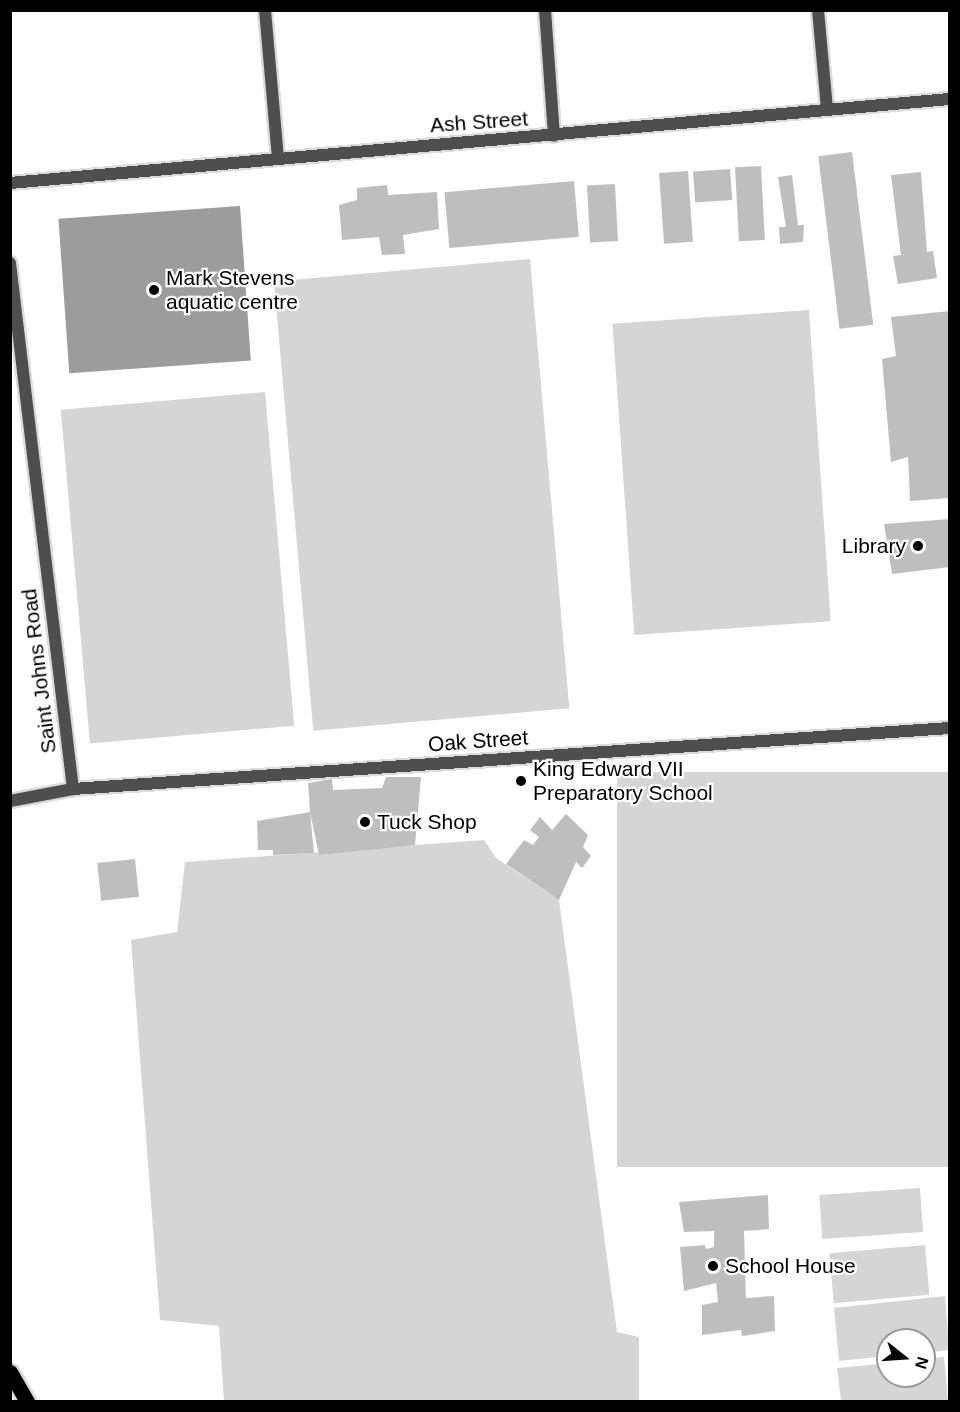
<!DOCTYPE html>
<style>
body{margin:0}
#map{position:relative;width:960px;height:1412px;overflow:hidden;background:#fff;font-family:Arial,sans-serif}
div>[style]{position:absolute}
.green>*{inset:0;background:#d5d5d5;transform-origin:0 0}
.water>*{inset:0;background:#9c9c9c;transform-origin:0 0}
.building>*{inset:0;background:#bebebe;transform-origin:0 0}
.roads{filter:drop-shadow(2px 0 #dbdbdb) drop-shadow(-2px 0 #dbdbdb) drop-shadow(0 2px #dbdbdb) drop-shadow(0 -2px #dbdbdb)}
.minor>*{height:12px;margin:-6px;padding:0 6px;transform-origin:6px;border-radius:6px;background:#4e4e4e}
.primary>*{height:15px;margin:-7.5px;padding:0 7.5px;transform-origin:7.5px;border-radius:7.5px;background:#000}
.dots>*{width:16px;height:16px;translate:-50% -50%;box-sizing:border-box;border:3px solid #fff;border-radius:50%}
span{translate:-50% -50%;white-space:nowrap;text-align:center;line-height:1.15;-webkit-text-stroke:4.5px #fff;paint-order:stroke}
.street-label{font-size:21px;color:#000}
.poi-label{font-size:21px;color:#000}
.left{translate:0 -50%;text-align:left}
.right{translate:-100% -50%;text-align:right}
.frame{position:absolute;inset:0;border:12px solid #000;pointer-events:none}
.north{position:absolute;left:876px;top:1328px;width:60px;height:60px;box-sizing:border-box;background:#fff;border:2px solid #999;border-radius:50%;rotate:107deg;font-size:16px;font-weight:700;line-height:24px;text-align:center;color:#000}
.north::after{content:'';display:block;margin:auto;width:21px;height:27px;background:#000;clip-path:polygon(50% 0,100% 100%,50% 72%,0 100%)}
</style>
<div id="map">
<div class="green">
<i style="left:530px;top:259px;width:451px;height:257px;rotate:85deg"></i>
<i style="left:809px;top:310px;width:312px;height:197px;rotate:86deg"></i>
<i style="left:265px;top:392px;width:335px;height:205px;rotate:85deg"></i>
<i style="left:949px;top:772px;width:395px;height:332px;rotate:90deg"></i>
<i style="clip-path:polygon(484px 840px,496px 858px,559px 900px,617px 1332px,639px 1337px,639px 1401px,224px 1401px,219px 1326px,160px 1320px,131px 940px,177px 932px,185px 862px)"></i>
<i style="left:920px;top:1188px;width:44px;height:101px;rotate:86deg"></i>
<i style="left:925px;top:1245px;width:50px;height:96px;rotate:85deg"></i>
<i style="clip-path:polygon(945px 1296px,949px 1350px,924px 1353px,924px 1340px,888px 1340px,888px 1356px,839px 1361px,834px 1308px)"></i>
<i style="clip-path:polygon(944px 1357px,948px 1401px,841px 1401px,837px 1368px,888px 1363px,888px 1376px,924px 1376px,924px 1359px)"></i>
</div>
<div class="water">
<i style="left:240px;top:206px;width:155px;height:182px;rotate:86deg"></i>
</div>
<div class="building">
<i style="left:852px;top:152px;width:174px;height:34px;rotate:83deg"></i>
<i style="left:761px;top:166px;width:74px;height:26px;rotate:87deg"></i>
<i style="left:730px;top:169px;width:31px;height:37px;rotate:86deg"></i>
<i style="left:688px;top:171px;width:71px;height:29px;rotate:86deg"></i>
<i style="clip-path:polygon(921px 172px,927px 252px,933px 251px,937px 278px,898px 284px,893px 256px,901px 255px,891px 175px)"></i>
<i style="clip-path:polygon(792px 175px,798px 225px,804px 225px,803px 242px,780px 244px,779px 227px,786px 227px,778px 177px)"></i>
<i style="left:574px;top:181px;width:56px;height:130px;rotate:85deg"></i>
<i style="left:615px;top:184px;width:57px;height:28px;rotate:87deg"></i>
<i style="clip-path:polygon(387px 185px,388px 195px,437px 192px,439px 229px,403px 235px,405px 254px,382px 255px,379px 237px,342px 240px,339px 205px,357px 200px,357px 188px)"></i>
<i style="clip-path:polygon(950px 311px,950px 498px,910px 501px,908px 457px,891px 462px,882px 359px,896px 356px,891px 317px)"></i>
<i style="clip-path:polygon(950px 519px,950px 567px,892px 574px,884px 524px)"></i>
<i style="clip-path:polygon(386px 777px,421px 777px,415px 845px,319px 855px,310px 812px,308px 783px,332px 779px,333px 790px,382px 788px)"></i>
<i style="clip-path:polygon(310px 812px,314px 853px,273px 855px,273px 850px,258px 850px,257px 821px)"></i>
<i style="clip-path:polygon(566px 814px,588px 835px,583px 847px,591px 856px,582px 868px,576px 862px,559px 900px,506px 864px,524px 840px,533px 845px,539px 837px,530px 830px,540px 817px,552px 830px)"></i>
<i style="left:135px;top:859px;width:38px;height:38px;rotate:84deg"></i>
<i style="clip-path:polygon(768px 1195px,769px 1229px,744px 1231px,746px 1298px,774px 1296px,775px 1331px,742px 1336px,741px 1330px,702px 1335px,702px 1305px,718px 1302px,716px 1283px,684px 1291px,680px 1247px,705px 1245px,706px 1249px,714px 1247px,714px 1231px,684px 1232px,679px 1202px)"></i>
</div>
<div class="roads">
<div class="minor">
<i style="left:265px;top:10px;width:149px;rotate:85deg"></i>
<i style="left:545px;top:10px;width:126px;rotate:85.9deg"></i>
<i style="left:818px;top:10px;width:98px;rotate:84.8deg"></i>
<i style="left:10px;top:183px;width:944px;rotate:-5.11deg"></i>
<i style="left:10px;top:263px;width:530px;rotate:83.17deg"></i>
<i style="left:10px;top:801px;width:64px;rotate:-10.8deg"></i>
<i style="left:73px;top:789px;width:879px;rotate:-3.98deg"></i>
</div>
<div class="primary">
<i style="left:10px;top:1372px;width:34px;rotate:60deg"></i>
</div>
</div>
<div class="dots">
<i style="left:154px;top:290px;background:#000"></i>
<i style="left:918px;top:546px;background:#000"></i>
<i style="left:521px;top:781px;background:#000"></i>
<i style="left:365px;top:822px;background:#000"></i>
<i style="left:713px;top:1266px;background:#000"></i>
</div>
<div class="street-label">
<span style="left:479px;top:122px;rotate:-4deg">Ash Street</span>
<span style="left:39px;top:671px;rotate:-97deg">Saint Johns Road</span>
<span style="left:478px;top:741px;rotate:-4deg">Oak Street</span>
</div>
<div class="poi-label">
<span class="left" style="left:166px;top:290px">Mark Stevens<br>aquatic centre</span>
<span class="right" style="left:906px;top:546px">Library</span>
<span class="left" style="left:533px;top:781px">King Edward VII<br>Preparatory School</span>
<span class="left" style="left:377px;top:822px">Tuck Shop</span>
<span class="left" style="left:725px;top:1266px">School House</span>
</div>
<div class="frame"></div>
<div class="north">N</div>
</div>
